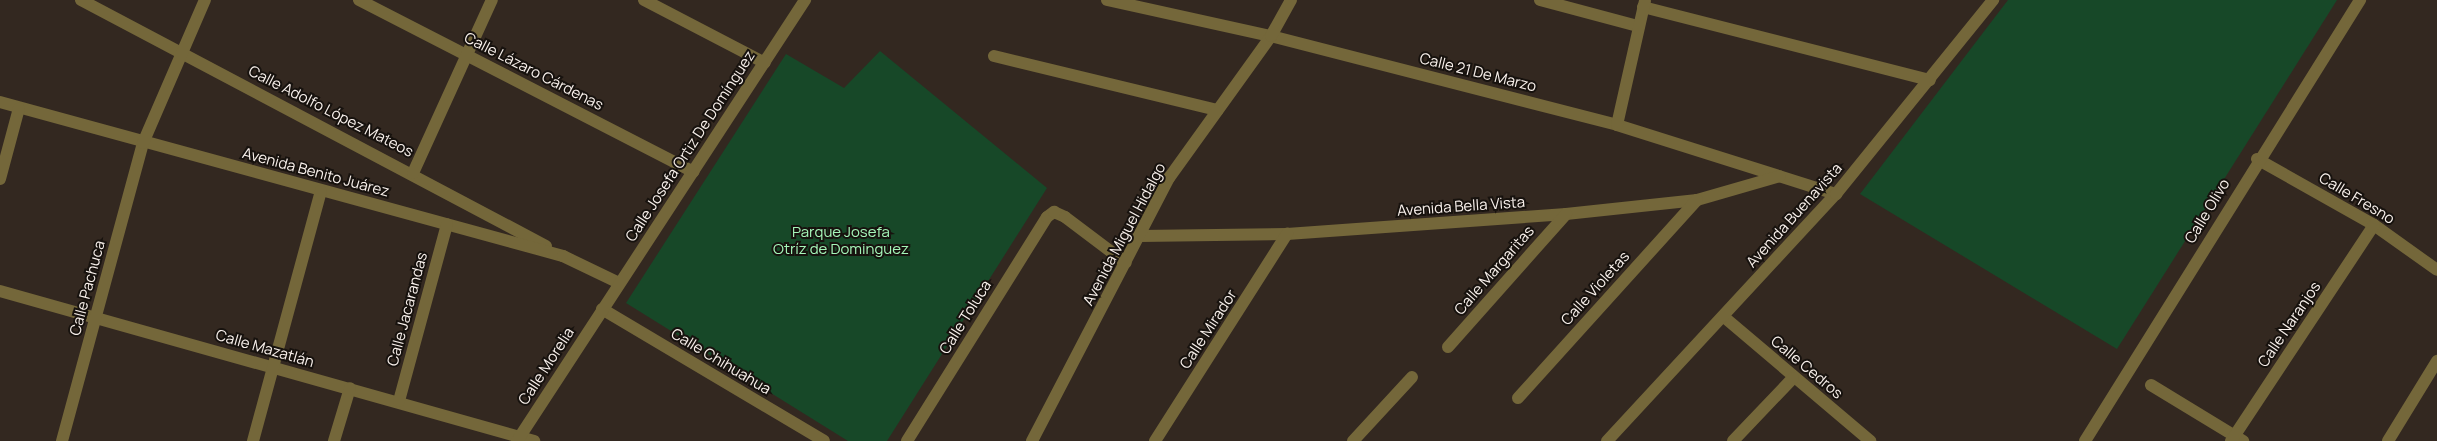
<!DOCTYPE html>
<meta charset="utf-8">
<style>
body{margin:0}
#map{position:relative;width:2437px;height:441px;overflow:hidden;background:#332820;font-family:Manrope,sans-serif}
div>[style]{position:absolute}
.green>*{inset:0;background:#174828}
.minor>*{height:12px;margin:-6px;padding:0 6px;transform-origin:6px;border-radius:6px;background:#74673a}
.tertiary>*{height:12px;margin:-6px;padding:0 6px;transform-origin:6px;border-radius:6px;background:#74673a}
span{translate:-50% -50%;white-space:nowrap;text-align:center;line-height:1.15;-webkit-text-stroke:4px #17120e;paint-order:stroke}
.street-label{font-size:15px;color:#f9f1ec}
.park-label{font-size:15px;color:#a5f6b9}
</style>
<div id="map">
<div class="green">
<i style="clip-path:polygon(2008px 0,2337px 0,2117px 349px,1860px 194px)"></i>
<i style="clip-path:polygon(880px 51px,1047px 188px,887px 441px,848px 441px,626px 303px,786px 54px,844px 88px)"></i>
</div>
<div class="minor">
<i style="left:81px;top:0;width:526px;rotate:27.88deg"></i>
<i style="left:359px;top:0;width:376px;rotate:27.2deg"></i>
<i style="left:644px;top:0;width:136px;rotate:27.5deg"></i>
<i style="left:1107px;top:0;width:168px;rotate:12.4deg"></i>
<i style="left:1271px;top:36px;width:357px;rotate:14.4deg"></i>
<i style="left:1617px;top:125px;width:230px;rotate:17.5deg"></i>
<i style="left:1540px;top:0;width:101px;rotate:14.9deg"></i>
<i style="left:1643px;top:7px;width:296px;rotate:14.3deg"></i>
<i style="left:994px;top:56px;width:230px;rotate:13.6deg"></i>
<i style="left:0;top:102px;width:584px;rotate:15.3deg"></i>
<i style="left:563px;top:256px;width:62px;rotate:25.7deg"></i>
<i style="left:1617px;top:125px;width:127px;rotate:-77.3deg"></i>
<i style="left:2257px;top:159px;width:134px;rotate:29.4deg"></i>
<i style="left:2374px;top:225px;width:77px;rotate:35.5deg"></i>
<i style="left:413px;top:173px;width:190px;rotate:-65.5deg"></i>
<i style="left:0;top:179px;width:73px;rotate:-75deg"></i>
<i style="left:1140px;top:236px;width:147px;rotate:-0.8deg"></i>
<i style="left:1287px;top:234px;width:280px;rotate:-4.1deg"></i>
<i style="left:1566px;top:214px;width:132px;rotate:-6.1deg"></i>
<i style="left:1697px;top:200px;width:86px;rotate:-16.1deg"></i>
<i style="left:0;top:291px;width:555px;rotate:15.69deg"></i>
<i style="left:602px;top:309px;width:258px;rotate:30.7deg"></i>
<i style="left:1724px;top:317px;width:192px;rotate:40.3deg"></i>
<i style="left:1448px;top:347px;width:178px;rotate:-48.4deg"></i>
<i style="left:2151px;top:385px;width:108px;rotate:31.3deg"></i>
<i style="left:1518px;top:398px;width:267px;rotate:-47.9deg"></i>
<i style="left:399px;top:401px;width:183px;rotate:-74.8deg"></i>
<i style="left:62px;top:441px;width:309px;rotate:-74.8deg"></i>
<i style="left:143px;top:143px;width:156px;rotate:-66.6deg"></i>
<i style="left:253px;top:441px;width:259px;rotate:-74.8deg"></i>
<i style="left:334px;top:441px;width:55px;rotate:-73.2deg"></i>
<i style="left:907px;top:441px;width:264px;rotate:-58deg"></i>
<i style="left:1047px;top:217px;width:9px;rotate:-36deg"></i>
<i style="left:1054px;top:212px;width:12px;rotate:24deg"></i>
<i style="left:1065px;top:217px;width:76px;rotate:37deg"></i>
<i style="left:1032px;top:441px;width:297px;rotate:-62.5deg"></i>
<i style="left:1169px;top:178px;width:175px;rotate:-54.3deg"></i>
<i style="left:1271px;top:36px;width:41px;rotate:-60.9deg"></i>
<i style="left:1155px;top:441px;width:246px;rotate:-57.5deg"></i>
<i style="left:1353px;top:441px;width:87px;rotate:-47.3deg"></i>
<i style="left:1733px;top:441px;width:87px;rotate:-46.4deg"></i>
<i style="left:2085px;top:441px;width:520px;rotate:-58.05deg"></i>
<i style="left:2231px;top:441px;width:259px;rotate:-56.5deg"></i>
<i style="left:2388px;top:441px;width:94px;rotate:-58.5deg"></i>
</div>
<div class="tertiary">
<i style="left:517px;top:441px;width:527px;rotate:-56.85deg"></i>
<i style="left:1607px;top:441px;width:337px;rotate:-47.2deg"></i>
<i style="left:1836px;top:194px;width:250px;rotate:-51deg"></i>
</div>
<div class="street-label">
<span style="left:534px;top:71px;rotate:27deg">Calle Lázaro Cárdenas</span>
<span style="left:1478px;top:72px;rotate:14deg">Calle 21 De Marzo</span>
<span style="left:331px;top:111px;rotate:27deg">Calle Adolfo López Mateos</span>
<span style="left:690px;top:146px;rotate:-57deg">Calle Josefa Ortiz De Domínguez</span>
<span style="left:316px;top:172px;rotate:15deg">Avenida Benito Juárez</span>
<span style="left:2357px;top:198px;rotate:31deg">Calle Fresno</span>
<span style="left:1461px;top:206px;rotate:-4deg">Avenida Bella Vista</span>
<span style="left:2207px;top:211px;rotate:-59deg">Calle Olivo</span>
<span style="left:1794px;top:215px;rotate:-48deg">Avenida Buenavista</span>
<span style="left:1124px;top:234px;rotate:-62deg">Avenida Miguel Hidalgo</span>
<span style="left:1494px;top:270px;rotate:-49deg">Calle Margaritas</span>
<span style="left:87px;top:288px;rotate:-75deg">Calle Pachuca</span>
<span style="left:1595px;top:288px;rotate:-48deg">Calle Violetas</span>
<span style="left:407px;top:309px;rotate:-75deg">Calle Jacarandas</span>
<span style="left:965px;top:317px;rotate:-58deg">Calle Toluca</span>
<span style="left:2289px;top:324px;rotate:-56deg">Calle Naranjos</span>
<span style="left:1208px;top:329px;rotate:-57deg">Calle Mirador</span>
<span style="left:265px;top:348px;rotate:16deg">Calle Mazatlán</span>
<span style="left:721px;top:361px;rotate:31deg">Calle Chihuahua</span>
<span style="left:546px;top:366px;rotate:-57deg">Calle Morelia</span>
<span style="left:1807px;top:367px;rotate:40deg">Calle Cedros</span>
</div>
<div class="park-label">
<span style="left:841px;top:240px">Parque Josefa<br>Otríz de Dominguez</span>
</div>
</div>
